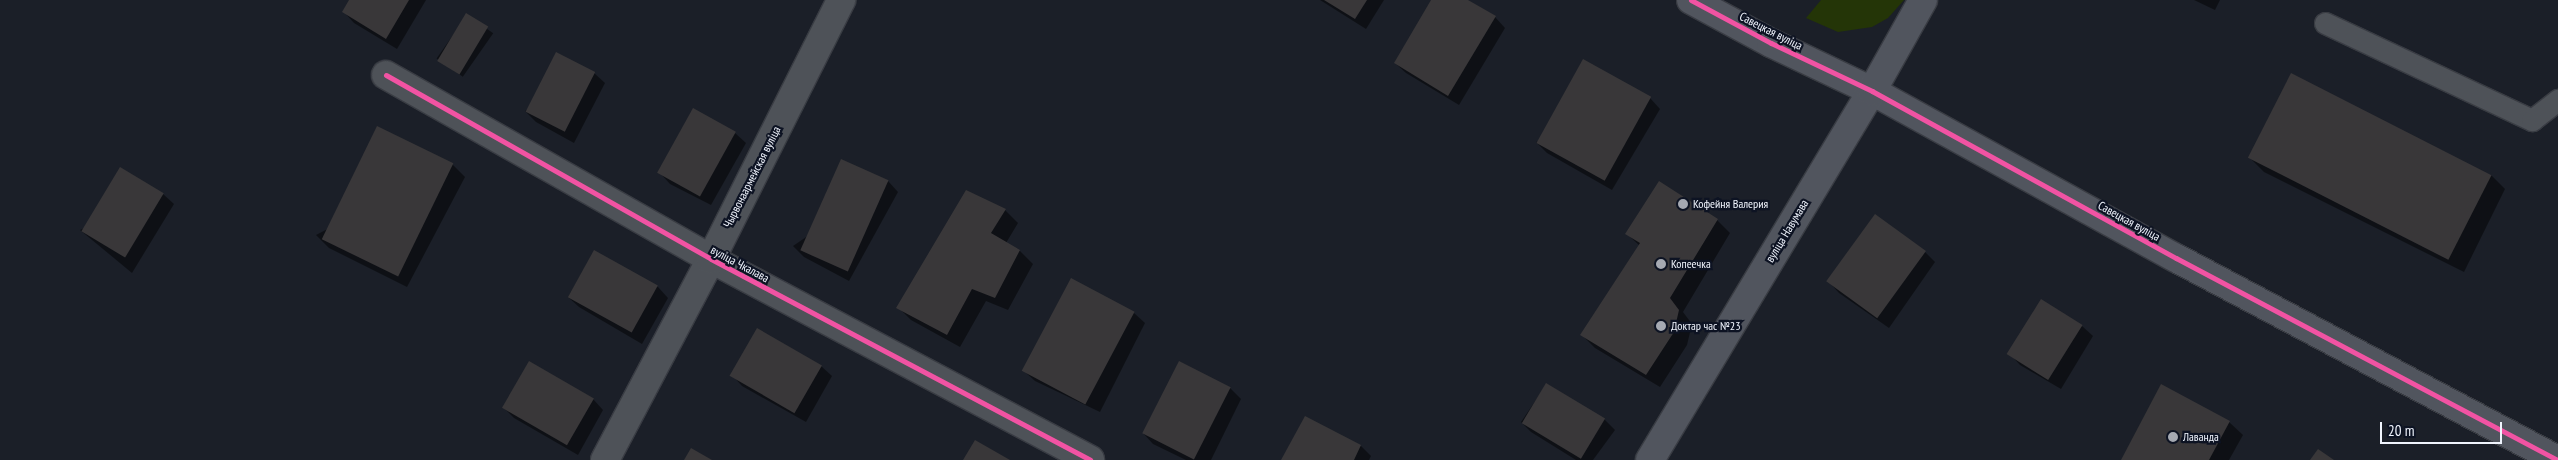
<!DOCTYPE html>
<meta charset="utf-8">
<style>
body{margin:0}
#map{position:relative;width:2558px;height:460px;overflow:hidden;background:#1b1f28;font-family:"PT Sans Narrow",sans-serif}
div>[style]{position:absolute}
.green>*{inset:0;background:#243507}
.shadow>*{inset:0;background:#0007;transform-origin:0 0}
.building>*{inset:0;background:#393739;transform-origin:0 0}
.roads{filter:drop-shadow(1px 0 #393c43) drop-shadow(-1px 0 #393c43) drop-shadow(0 1px #393c43) drop-shadow(0 -1px #393c43)}
.lane>*{height:21px;margin:-10.5px;padding:0 10.5px;transform-origin:10.5px;border-radius:10.5px;background:#4e5258}
.street>*{height:28px;margin:-14px;padding:0 14px;transform-origin:14px;border-radius:14px;background:#4e5258}
.secondary>*{height:28px;margin:-14px;padding:0 14px;transform-origin:14px;border-radius:14px;background:#51555e}
.cycleway>*{height:5px;margin:-2.5px;padding:0 2.5px;transform-origin:2.5px;border-radius:2.5px;background:#f153a3}
.dots>*{width:14px;height:14px;translate:-50% -50%;box-sizing:border-box;border:2px solid #0d1323;border-radius:50%}
span{translate:-50% -50%;white-space:nowrap;text-align:center;line-height:1.15;-webkit-text-stroke:4.5px #0d1323;paint-order:stroke}
.street-label{font-size:12px;color:#f0f4fd}
.poi-label{font-size:12px;color:#f0f4fd}
.left{translate:0 -50%;text-align:left}
.scale{position:absolute;left:2380px;top:422px;width:122px;height:22px;box-sizing:border-box;border:2px solid #f0f4fd;border-top:0;padding-left:6px;font-size:15px;line-height:18px;white-space:nowrap;color:#f0f4fd;-webkit-text-stroke:4px #0d1323;paint-order:stroke}
</style>
<div id="map">
<div class="green">
<i style="clip-path:polygon(1821px 0,1904px 0,1888px 18px,1872px 27px,1838px 32px,1806px 18px)"></i>
</div>
<div class="shadow">
<i style="clip-path:polygon(351px 0,426px 0,397px 49px,354px 23px,344px 12px)"></i>
<i style="clip-path:polygon(1320px 0,1384px 0,1366px 29px)"></i>
<i style="clip-path:polygon(1432px 0,1466px 0,1495px 17px,1505px 28px,1459px 105px,1406px 73px,1395px 63px)"></i>
<i style="clip-path:polygon(2194px 0,2220px 0,2215px 10px)"></i>
<i style="left:467px;top:15px;width:32px;height:53px;rotate:35deg"></i>
<i style="clip-path:polygon(594px 73px,605px 83px,574px 143px,536px 122px,525px 111px)"></i>
<i style="clip-path:polygon(1650px 98px,1660px 109px,1612px 190px,1547px 153px,1536px 142px)"></i>
<i style="clip-path:polygon(735px 133px,746px 143px,711px 205px,670px 184px,660px 173px)"></i>
<i style="clip-path:polygon(2250px 158px,2491px 175px,2505px 189px,2464px 272px,2264px 172px)"></i>
<i style="clip-path:polygon(452px 164px,465px 177px,407px 287px,329px 248px,316px 235px)"></i>
<i style="clip-path:polygon(888px 181px,898px 192px,849px 281px,804px 257px,793px 246px)"></i>
<i style="clip-path:polygon(163px 194px,174px 204px,132px 273px,80px 230px)"></i>
<i style="clip-path:polygon(1005px 210px,1018px 223px,1006px 243px,1020px 251px,1033px 264px,1008px 310px,986px 301px,960px 347px,911px 320px,898px 307px)"></i>
<i style="clip-path:polygon(1717px 220px,1730px 233px,1683px 312px,1692px 324px,1687px 345px,1660px 387px,1595px 348px,1582px 335px,1640px 246px,1627px 234px)"></i>
<i style="clip-path:polygon(594px 252px,658px 287px,668px 298px,642px 344px,579px 307px,568px 297px)"></i>
<i style="clip-path:polygon(1925px 252px,1935px 262px,1889px 328px,1839px 293px,1829px 282px)"></i>
<i style="clip-path:polygon(1134px 313px,1145px 323px,1100px 412px,1035px 381px,1024px 371px)"></i>
<i style="clip-path:polygon(2082px 326px,2093px 336px,2061px 389px,2020px 365px,2010px 354px)"></i>
<i style="clip-path:polygon(1180px 363px,1230px 388px,1241px 399px,1211px 460px,1186px 460px,1153px 444px,1143px 433px)"></i>
<i style="clip-path:polygon(821px 366px,832px 376px,806px 422px,742px 386px,732px 375px)"></i>
<i style="clip-path:polygon(1547px 384px,1604px 419px,1615px 430px,1593px 460px,1576px 460px,1531px 432px,1521px 422px)"></i>
<i style="clip-path:polygon(593px 399px,603px 410px,578px 455px,514px 418px,504px 408px)"></i>
<i style="clip-path:polygon(2229px 422px,2243px 435px,2229px 460px,2122px 460px)"></i>
<i style="clip-path:polygon(1361px 446px,1371px 456px,1369px 460px,1283px 460px)"></i>
</div>
<div class="building">
<i style="clip-path:polygon(349px 0,409px 0,386px 39px,342px 12px)"></i>
<i style="clip-path:polygon(1324px 0,1367px 0,1355px 19px)"></i>
<i style="clip-path:polygon(1431px 0,1468px 0,1496px 16px,1448px 96px,1394px 63px)"></i>
<i style="left:466px;top:13px;width:26px;height:56px;rotate:31deg"></i>
<i style="left:556px;top:52px;width:44px;height:67px;rotate:27deg"></i>
<i style="left:1583px;top:59px;width:78px;height:96px;rotate:29deg"></i>
<i style="left:2291px;top:73px;width:225px;height:95px;rotate:27deg"></i>
<i style="left:693px;top:108px;width:49px;height:74px;rotate:29deg"></i>
<i style="left:377px;top:126px;width:85px;height:126px;rotate:26deg"></i>
<i style="left:841px;top:159px;width:52px;height:100px;rotate:24deg"></i>
<i style="left:120px;top:167px;width:51px;height:75px;rotate:31deg"></i>
<i style="clip-path:polygon(1659px 181px,1718px 219px,1670px 298px,1679px 310px,1674px 332px,1646px 375px,1580px 335px,1640px 243px,1625px 234px)"></i>
<i style="clip-path:polygon(966px 190px,1006px 209px,991px 233px,1020px 250px,995px 298px,972px 289px,947px 335px,896px 308px)"></i>
<i style="left:1875px;top:214px;width:63px;height:83px;rotate:36deg"></i>
<i style="left:594px;top:250px;width:73px;height:54px;rotate:29deg"></i>
<i style="left:1071px;top:278px;width:72px;height:105px;rotate:28deg"></i>
<i style="left:2041px;top:299px;width:49px;height:65px;rotate:32deg"></i>
<i style="left:757px;top:328px;width:75px;height:55px;rotate:30deg"></i>
<i style="left:529px;top:361px;width:75px;height:54px;rotate:30deg"></i>
<i style="left:1179px;top:361px;width:58px;height:81px;rotate:27deg"></i>
<i style="left:1546px;top:383px;width:69px;height:47px;rotate:31deg"></i>
<i style="clip-path:polygon(2161px 384px,2230px 421px,2209px 460px,2121px 460px)"></i>
<i style="clip-path:polygon(1305px 416px,1361px 445px,1354px 460px,1281px 460px)"></i>
<i style="clip-path:polygon(975px 440px,1010px 460px,963px 460px)"></i>
<i style="clip-path:polygon(691px 448px,712px 460px,684px 460px)"></i>
<i style="clip-path:polygon(2318px 449px,2334px 460px,2310px 460px)"></i>
</div>
<div class="roads">
<div class="lane">
<i style="left:2325px;top:23px;width:229px;rotate:25.1deg"></i>
<i style="left:2532px;top:120px;width:33px;rotate:-38deg"></i>
</div>
<div class="street">
<i style="left:386px;top:75px;width:373px;rotate:29.5deg"></i>
<i style="left:711px;top:259px;width:429px;rotate:27.9deg"></i>
<i style="left:605px;top:460px;width:227px;rotate:-62.2deg"></i>
<i style="left:711px;top:259px;width:290px;rotate:-63.3deg"></i>
</div>
<div class="secondary">
<i style="left:1691px;top:0;width:91px;rotate:28.3deg"></i>
<i style="left:1771px;top:43px;width:112px;rotate:25.4deg"></i>
<i style="left:1872px;top:91px;width:347px;rotate:28.8deg"></i>
<i style="left:2176px;top:258px;width:432px;rotate:27.9deg"></i>
<i style="left:1650px;top:460px;width:431px;rotate:-59deg"></i>
<i style="left:1872px;top:91px;width:104px;rotate:-60.7deg"></i>
</div>
</div>
<div class="cycleway">
<i style="left:1691px;top:0;width:91px;rotate:28.3deg"></i>
<i style="left:1771px;top:43px;width:112px;rotate:25.4deg"></i>
<i style="left:1872px;top:91px;width:347px;rotate:28.8deg"></i>
<i style="left:2176px;top:258px;width:432px;rotate:27.9deg"></i>
<i style="left:386px;top:75px;width:373px;rotate:29.5deg"></i>
<i style="left:711px;top:259px;width:429px;rotate:27.9deg"></i>
</div>
<div class="dots">
<i style="left:1683px;top:204px;background:#a5a9b2"></i>
<i style="left:1661px;top:264px;background:#a5a9b2"></i>
<i style="left:1661px;top:326px;background:#a5a9b2"></i>
<i style="left:2173px;top:437px;background:#a5a9b2"></i>
</div>
<div class="street-label">
<span style="left:1771px;top:31px;rotate:27deg">Савецкая вуліца</span>
<span style="left:752px;top:177px;rotate:-63deg">Чырвонаармейская вуліца</span>
<span style="left:2129px;top:221px;rotate:29deg">Савецкая вуліца</span>
<span style="left:1787px;top:231px;rotate:-59deg">вуліца Навумава</span>
<span style="left:740px;top:264px;rotate:28deg">вуліца Чкалава</span>
</div>
<div class="poi-label">
<span class="left" style="left:1693px;top:204px">Кофейня Валерия</span>
<span class="left" style="left:1671px;top:264px">Копеечка</span>
<span class="left" style="left:1671px;top:326px">Доктар час №23</span>
<span class="left" style="left:2183px;top:437px">Лаванда</span>
</div>
<div class="scale">20 m</div>
</div>
